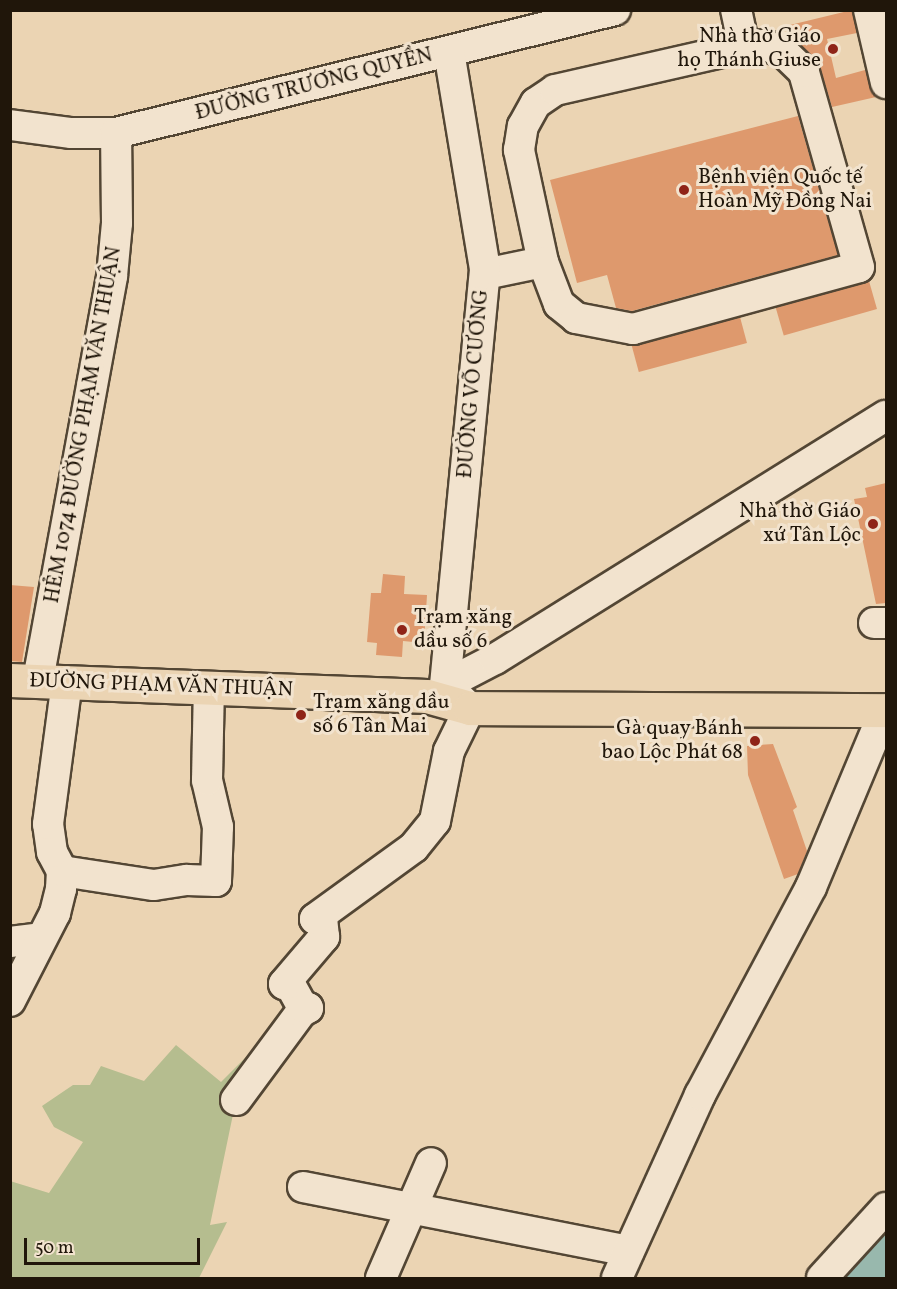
<!DOCTYPE html>
<meta charset="utf-8">
<style>
body{margin:0}
#map{position:relative;width:897px;height:1289px;overflow:hidden;background:#ebd4b3;font-family:Vollkorn,serif}
div>[style]{position:absolute}
.green>*{inset:0;background:#b5bd8f}
.water>*{inset:0;background:#98b8ad}
.building>*{inset:0;background:#de996d;transform-origin:0 0}
.roads{filter:drop-shadow(2px 0 #534634) drop-shadow(-2px 0 #534634) drop-shadow(0 2px #534634) drop-shadow(0 -2px #534634)}
.minor>*{height:30px;margin:-15px;padding:0 15px;transform-origin:15px;border-radius:15px;background:#f2e3ce}
.major>*{height:33px;margin:-16.5px;padding:0 16.5px;transform-origin:16.5px;border-radius:16.5px;background:#ebd4b3}
.dots>*{width:16px;height:16px;translate:-50% -50%;box-sizing:border-box;border:3px solid #f2e3ce;border-radius:50%}
span{translate:-50% -50%;white-space:nowrap;text-align:center;line-height:1.15;-webkit-text-stroke:6px #f2e3ce;paint-order:stroke}
.poi-label{font-size:21px;color:#20160a}
.right{translate:-100% -50%;text-align:right}
.left{translate:0 -50%;text-align:left}
.street-label{font-size:21px;color:#20160a}
.frame{position:absolute;inset:0;border:12px solid #20160a;pointer-events:none}
.scale{position:absolute;left:24px;top:1238px;width:176px;height:27px;box-sizing:border-box;border:3px solid #20160a;border-top:0;padding-left:8px;font-size:18px;line-height:21px;white-space:nowrap;color:#20160a;-webkit-text-stroke:4px #f2e3ce;paint-order:stroke}
</style>
<div id="map">
<div class="green">
<i style="clip-path:polygon(268px 1035px,236px 1100px,210px 1225px,227px 1222px,199px 1278px,11px 1278px,10px 1181px,49px 1193px,83px 1142px,54px 1127px,42px 1106px,73px 1085px,90px 1085px,101px 1066px,144px 1081px,176px 1045px,221px 1082px)"></i>
</div>
<div class="water">
<i style="clip-path:polygon(886px 1223px,886px 1278px,834px 1278px)"></i>
</div>
<div class="building">
<i style="clip-path:polygon(852px 10px,857px 33px,827px 39px,836px 78px,865px 70px,876px 97px,832px 107px,820px 67px,794px 39px,790px 25px)"></i>
<i style="clip-path:polygon(798px 116px,838px 255px,632px 311px,616px 308px,607px 275px,577px 283px,550px 180px)"></i>
<i style="left:869px;top:281px;width:29px;height:97px;rotate:74deg"></i>
<i style="left:740px;top:317px;width:27px;height:112px;rotate:75deg"></i>
<i style="clip-path:polygon(886px 483px,886px 603px,876px 604px,854px 499px,867px 497px,865px 488px)"></i>
<i style="clip-path:polygon(383px 574px,405px 576px,404px 594px,427px 595px,424px 643px,403px 641px,402px 657px,376px 655px,377px 643px,367px 642px,371px 593px,381px 593px)"></i>
<i style="clip-path:polygon(10px 585px,34px 587px,22px 662px,10px 661px)"></i>
<i style="clip-path:polygon(773px 744px,797px 807px,793px 810px,807px 851px,798px 874px,784px 879px,748px 775px,747px 746px)"></i>
</div>
<div class="roads">
<div class="minor">
<i style="left:869px;top:10px;width:75px;rotate:76.9deg"></i>
<i style="left:10px;top:125px;width:62px;rotate:7.5deg"></i>
<i style="left:71px;top:133px;width:45px"></i>
<i style="left:116px;top:133px;width:514px;rotate:-13.85deg"></i>
<i style="left:543px;top:262px;width:115px;rotate:-102.1deg"></i>
<i style="left:519px;top:150px;width:24px;rotate:-81deg"></i>
<i style="left:523px;top:126px;width:26px;rotate:-61deg"></i>
<i style="left:536px;top:103px;width:23px;rotate:-34deg"></i>
<i style="left:555px;top:90px;width:194px;rotate:-12.8deg"></i>
<i style="left:485px;top:274px;width:59px;rotate:-11.7deg"></i>
<i style="left:543px;top:262px;width:45px;rotate:69.1deg"></i>
<i style="left:559px;top:304px;width:22px;rotate:39deg"></i>
<i style="left:576px;top:318px;width:58px;rotate:10.9deg"></i>
<i style="left:633px;top:329px;width:234px;rotate:-15.3deg"></i>
<i style="left:859px;top:267px;width:203px;rotate:-105.8deg"></i>
<i style="left:804px;top:72px;width:28px;rotate:-136deg"></i>
<i style="left:784px;top:53px;width:21px;rotate:-157deg"></i>
<i style="left:765px;top:45px;width:21px;rotate:175deg"></i>
<i style="left:744px;top:47px;width:38px;rotate:-102deg"></i>
<i style="left:874px;top:623px;width:12px"></i>
<i style="left:38px;top:680px;width:411px;rotate:-79.6deg"></i>
<i style="left:112px;top:276px;width:53px;rotate:-84.6deg"></i>
<i style="left:117px;top:223px;width:90px;rotate:-90.6deg"></i>
<i style="left:445px;top:685px;width:56px;rotate:-27.5deg"></i>
<i style="left:495px;top:659px;width:460px;rotate:-31.9deg"></i>
<i style="left:62px;top:871px;width:93px;rotate:8.7deg"></i>
<i style="left:154px;top:885px;width:33px;rotate:-9deg"></i>
<i style="left:187px;top:880px;width:29px;rotate:2deg"></i>
<i style="left:216px;top:881px;width:54px;rotate:-87.9deg"></i>
<i style="left:218px;top:827px;width:48px;rotate:-103.2deg"></i>
<i style="left:207px;top:780px;width:92px;rotate:-88.8deg"></i>
<i style="left:10px;top:942px;width:31px;rotate:-7deg"></i>
<i style="left:10px;top:1001px;width:99px;rotate:-62.9deg"></i>
<i style="left:55px;top:913px;width:25px;rotate:-76deg"></i>
<i style="left:61px;top:889px;width:18px;rotate:-87deg"></i>
<i style="left:62px;top:871px;width:21px;rotate:-118deg"></i>
<i style="left:52px;top:852px;width:28px;rotate:-98deg"></i>
<i style="left:48px;top:824px;width:143px;rotate:-82.4deg"></i>
<i style="left:236px;top:1100px;width:109px;rotate:-53.5deg"></i>
<i style="left:301px;top:1012px;width:8px;rotate:-30deg"></i>
<i style="left:308px;top:1008px;width:6px;rotate:-162deg"></i>
<i style="left:302px;top:1006px;width:26px;rotate:-119deg"></i>
<i style="left:289px;top:983px;width:5px;rotate:169deg"></i>
<i style="left:284px;top:984px;width:62px;rotate:-49.6deg"></i>
<i style="left:324px;top:937px;width:18px;rotate:-96deg"></i>
<i style="left:322px;top:919px;width:7px;rotate:180deg"></i>
<i style="left:315px;top:919px;width:122px;rotate:-36deg"></i>
<i style="left:414px;top:847px;width:33px;rotate:-51deg"></i>
<i style="left:435px;top:821px;width:71px;rotate:-78.7deg"></i>
<i style="left:449px;top:751px;width:48px;rotate:-64deg"></i>
<i style="left:470px;top:708px;width:34px;rotate:-137deg"></i>
<i style="left:445px;top:685px;width:418px;rotate:-84.5deg"></i>
<i style="left:485px;top:269px;width:220px;rotate:-99.4deg"></i>
<i style="left:303px;top:1187px;width:332px;rotate:11.1deg"></i>
<i style="left:381px;top:1278px;width:125px;rotate:-66.5deg"></i>
<i style="left:617px;top:1278px;width:201px;rotate:-65.6deg"></i>
<i style="left:700px;top:1095px;width:236px;rotate:-61.9deg"></i>
<i style="left:811px;top:887px;width:192px;rotate:-67.3deg"></i>
<i style="left:822px;top:1278px;width:95px;rotate:-47.6deg"></i>
</div>
<div class="major">
<i style="left:10px;top:680px;width:417px;rotate:2.2deg"></i>
<i style="left:427px;top:696px;width:45px;rotate:15.6deg"></i>
<i style="left:470px;top:708px;width:416px;rotate:0.3deg"></i>
</div>
</div>
<div class="dots">
<i style="left:833px;top:49px;background:#8f2418"></i>
<i style="left:684px;top:190px;background:#8f2418"></i>
<i style="left:873px;top:524px;background:#8f2418"></i>
<i style="left:402px;top:630px;background:#8f2418"></i>
<i style="left:301px;top:715px;background:#8f2418"></i>
<i style="left:755px;top:741px;background:#8f2418"></i>
</div>
<div class="poi-label">
<span class="right" style="left:821px;top:49px">Nhà thờ Giáo<br>họ Thánh Giuse</span>
<span class="left" style="left:698px;top:190px">Bệnh viện Quốc tế<br>Hoàn Mỹ Đồng Nai</span>
<span class="right" style="left:861px;top:524px">Nhà thờ Giáo<br>xứ Tân Lộc</span>
<span class="left" style="left:414px;top:630px">Trạm xăng<br>dầu số 6</span>
<span class="left" style="left:313px;top:715px">Trạm xăng dầu<br>số 6 Tân Mai</span>
<span class="right" style="left:743px;top:741px">Gà quay Bánh<br>bao Lộc Phát 68</span>
</div>
<div class="street-label">
<span style="left:314px;top:85px;rotate:-14deg">ĐƯỜNG TRƯƠNG QUYỀN</span>
<span style="left:474px;top:384px;rotate:-85deg">ĐƯỜNG VÕ CƯƠNG</span>
<span style="left:84px;top:425px;rotate:-80deg">HẺM 1074 ĐƯỜNG PHẠM VĂN THUẬN</span>
<span style="left:161px;top:686px;rotate:2deg">ĐƯỜNG PHẠM VĂN THUẬN</span>
</div>
<div class="frame"></div>
<div class="scale">50 m</div>
</div>
